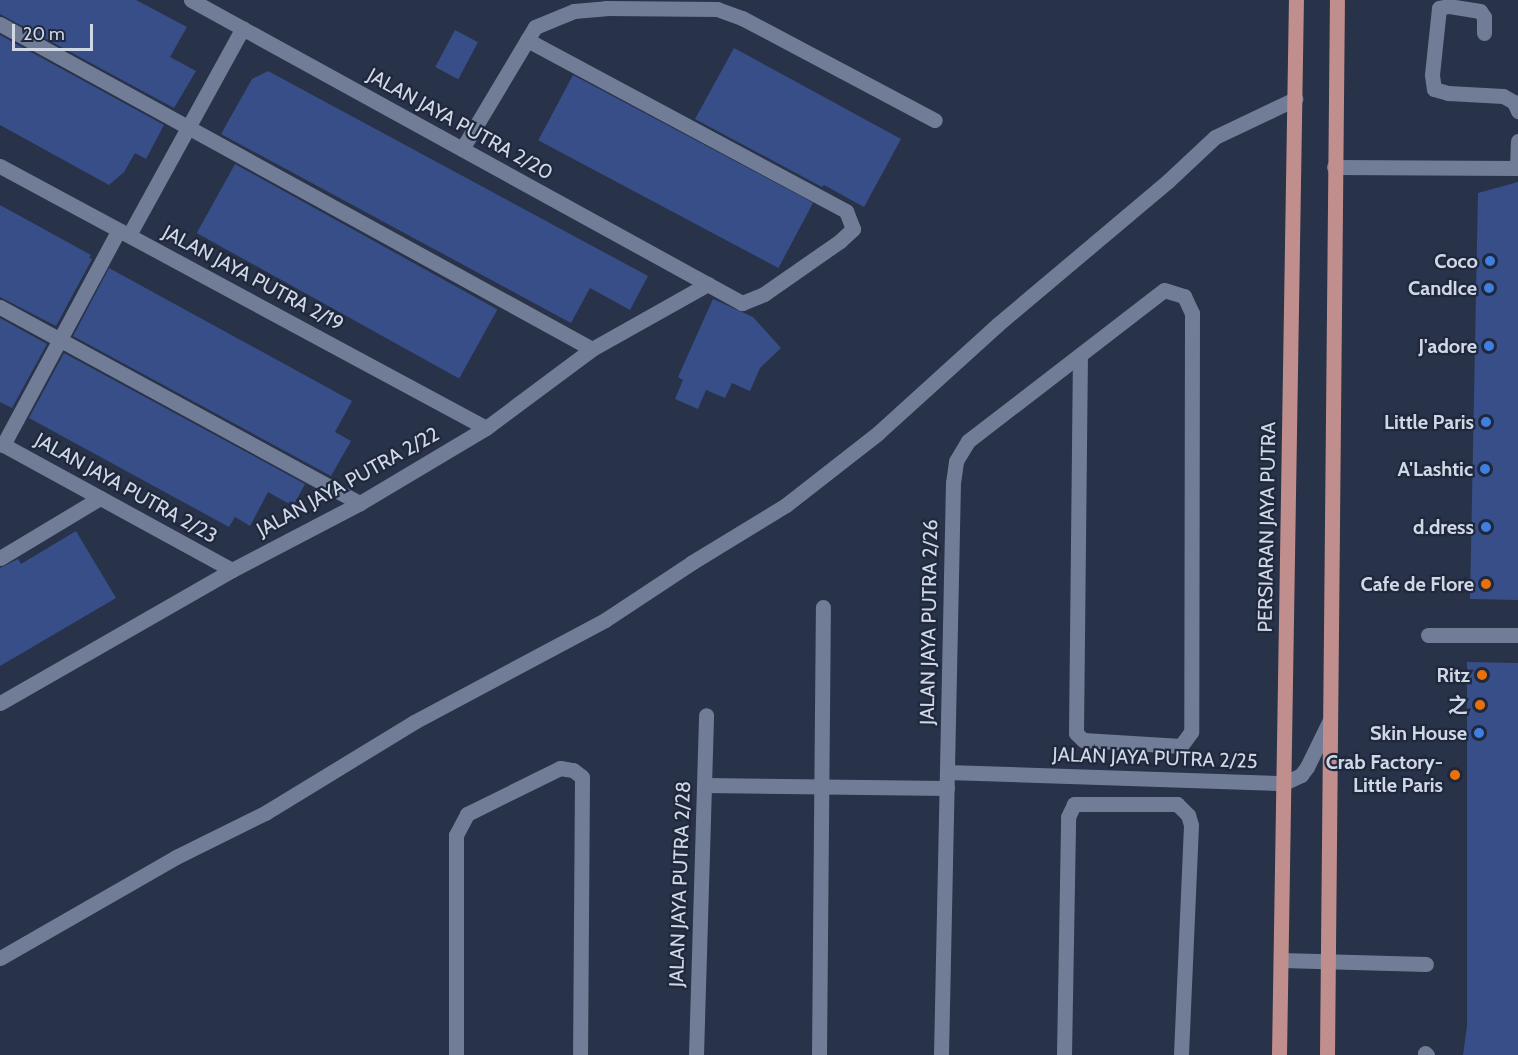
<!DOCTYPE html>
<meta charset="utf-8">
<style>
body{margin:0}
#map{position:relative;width:1518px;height:1055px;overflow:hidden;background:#283248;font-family:Cabin,"Noto Sans SC",sans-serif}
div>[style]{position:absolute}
.building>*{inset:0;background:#374e88;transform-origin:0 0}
.minor>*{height:15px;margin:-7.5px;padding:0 7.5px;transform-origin:7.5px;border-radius:7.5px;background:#717d96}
.major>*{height:15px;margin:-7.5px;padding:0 7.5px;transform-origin:7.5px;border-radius:7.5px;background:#c08f8d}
.dots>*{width:16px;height:16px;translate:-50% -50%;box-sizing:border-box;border:3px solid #1f283d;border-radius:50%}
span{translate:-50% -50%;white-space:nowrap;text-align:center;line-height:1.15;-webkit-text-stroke:4.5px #1f283d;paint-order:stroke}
.street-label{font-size:20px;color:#d0d7e5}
.poi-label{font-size:20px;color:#d0d7e5;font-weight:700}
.right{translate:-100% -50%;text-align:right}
.scale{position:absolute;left:12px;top:24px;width:81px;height:27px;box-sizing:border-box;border:3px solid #d0d7e5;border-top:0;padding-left:8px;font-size:18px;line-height:21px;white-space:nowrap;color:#d0d7e5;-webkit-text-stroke:4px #1f283d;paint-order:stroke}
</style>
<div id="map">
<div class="building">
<i style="clip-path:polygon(0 0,136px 0,187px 27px,170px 57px,196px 71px,174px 108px,0 14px)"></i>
<i style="left:455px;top:30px;width:26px;height:42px;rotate:28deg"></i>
<i style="clip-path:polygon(0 35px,164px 125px,146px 159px,135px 153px,124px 172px,109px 185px,0 125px)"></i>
<i style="clip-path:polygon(734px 48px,901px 139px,864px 207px,824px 185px,822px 187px,695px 119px)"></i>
<i style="clip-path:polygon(268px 71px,648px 276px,630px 310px,590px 288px,571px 323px,221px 134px,252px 79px)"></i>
<i style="left:573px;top:75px;width:272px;height:74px;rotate:28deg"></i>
<i style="left:235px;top:164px;width:300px;height:79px;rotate:29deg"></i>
<i style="clip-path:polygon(1518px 182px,1518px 600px,1470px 599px,1478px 193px)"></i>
<i style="clip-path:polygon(0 205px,91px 255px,89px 258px,92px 259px,56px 326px,0 297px)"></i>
<i style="clip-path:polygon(109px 268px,352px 401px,335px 432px,351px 441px,331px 476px,73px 336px)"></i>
<i style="clip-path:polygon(713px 299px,753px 317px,781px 348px,760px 368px,750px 391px,732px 383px,725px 398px,706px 390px,698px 409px,675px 399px,683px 380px,678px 377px)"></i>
<i style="clip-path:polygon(0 318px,47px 344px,12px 408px,0 402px)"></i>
<i style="clip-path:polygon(64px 353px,305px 484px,293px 506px,268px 492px,250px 526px,235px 517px,229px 527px,29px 418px)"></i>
<i style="clip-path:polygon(76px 531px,116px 598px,0 666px,0 568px,18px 559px,21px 564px)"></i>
<i style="clip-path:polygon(1467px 662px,1518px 663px,1518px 1055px,1463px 1055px,1467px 1026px)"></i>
</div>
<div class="minor">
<i style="left:191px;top:0;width:629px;rotate:28.81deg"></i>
<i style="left:742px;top:303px;width:24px;rotate:-22deg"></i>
<i style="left:764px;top:294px;width:93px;rotate:-34.9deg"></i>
<i style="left:840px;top:241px;width:18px;rotate:-43deg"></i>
<i style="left:853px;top:229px;width:19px;rotate:-111deg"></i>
<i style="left:846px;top:211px;width:362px;rotate:-151.8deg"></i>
<i style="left:0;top:24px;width:675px;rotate:28.77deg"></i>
<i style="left:1484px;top:33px;width:16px;rotate:-90deg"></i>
<i style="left:1484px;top:17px;width:7px;rotate:-124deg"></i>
<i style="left:1480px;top:11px;width:31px;rotate:-171deg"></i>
<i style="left:1449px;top:6px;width:10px;rotate:169deg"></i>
<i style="left:1439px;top:8px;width:67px;rotate:96deg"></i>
<i style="left:1432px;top:75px;width:14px;rotate:82deg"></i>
<i style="left:1434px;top:89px;width:15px;rotate:16deg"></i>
<i style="left:1448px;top:93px;width:55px;rotate:3.1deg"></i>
<i style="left:1503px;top:96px;width:13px;rotate:29deg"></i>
<i style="left:1514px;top:102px;width:10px;rotate:66deg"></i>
<i style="left:462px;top:149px;width:142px;rotate:-59.1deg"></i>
<i style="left:535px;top:27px;width:42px;rotate:-22.3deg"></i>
<i style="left:574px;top:11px;width:32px;rotate:-5deg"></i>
<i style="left:606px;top:8px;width:111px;rotate:0.5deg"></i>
<i style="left:717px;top:9px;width:27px;rotate:20deg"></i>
<i style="left:742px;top:18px;width:218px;rotate:27.9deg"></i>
<i style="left:0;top:166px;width:552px;rotate:28.33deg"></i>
<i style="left:1334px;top:167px;width:184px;rotate:0.3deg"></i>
<i style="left:1517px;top:168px;width:27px;rotate:-88deg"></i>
<i style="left:129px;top:235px;width:236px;rotate:-61.2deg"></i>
<i style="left:0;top:307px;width:410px;rotate:28.6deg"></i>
<i style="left:0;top:443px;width:264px;rotate:28.7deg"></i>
<i style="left:3px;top:445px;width:244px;rotate:-61.7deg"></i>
<i style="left:0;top:558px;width:117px;rotate:-31deg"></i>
<i style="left:1428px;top:635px;width:90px"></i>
<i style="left:0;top:703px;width:267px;rotate:-29.8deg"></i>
<i style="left:232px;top:570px;width:144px;rotate:-27.6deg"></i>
<i style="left:360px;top:503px;width:147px;rotate:-30.8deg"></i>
<i style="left:486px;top:428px;width:132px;rotate:-36.7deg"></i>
<i style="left:592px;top:349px;width:133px;rotate:-29.3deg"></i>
<i style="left:947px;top:772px;width:337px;rotate:1.9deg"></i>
<i style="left:1284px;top:783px;width:19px;rotate:-25deg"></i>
<i style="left:1301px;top:775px;width:10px;rotate:-53deg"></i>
<i style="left:1307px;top:767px;width:50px;rotate:-63.9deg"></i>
<i style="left:704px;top:785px;width:243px;rotate:0.7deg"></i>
<i style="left:0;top:958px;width:203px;rotate:-29.8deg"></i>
<i style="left:176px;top:857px;width:99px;rotate:-26.3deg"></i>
<i style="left:265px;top:813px;width:175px;rotate:-31.4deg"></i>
<i style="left:414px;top:722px;width:217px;rotate:-28.1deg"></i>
<i style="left:605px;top:620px;width:103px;rotate:-33.5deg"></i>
<i style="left:691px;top:563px;width:111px;rotate:-31.4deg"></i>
<i style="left:786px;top:505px;width:117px;rotate:-38deg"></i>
<i style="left:878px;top:433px;width:161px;rotate:-42.2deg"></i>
<i style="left:997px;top:325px;width:224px;rotate:-40.1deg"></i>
<i style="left:1168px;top:181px;width:64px;rotate:-43.1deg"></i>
<i style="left:1215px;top:137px;width:89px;rotate:-25.4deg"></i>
<i style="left:1281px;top:960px;width:145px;rotate:1.6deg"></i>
<i style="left:1425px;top:1053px;width:3px;rotate:45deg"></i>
<i style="left:456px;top:1055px;width:220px;rotate:-90deg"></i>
<i style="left:456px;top:835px;width:24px;rotate:-62deg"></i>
<i style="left:467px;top:814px;width:104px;rotate:-26.3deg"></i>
<i style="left:560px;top:768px;width:13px;rotate:9deg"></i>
<i style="left:573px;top:770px;width:11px;rotate:38deg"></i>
<i style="left:582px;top:777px;width:278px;rotate:90.4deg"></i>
<i style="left:696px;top:1055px;width:340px;rotate:-88.3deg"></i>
<i style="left:819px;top:1055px;width:448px;rotate:-89.5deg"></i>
<i style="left:941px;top:1055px;width:572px;rotate:-88.8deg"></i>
<i style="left:953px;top:483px;width:22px;rotate:-82deg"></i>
<i style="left:956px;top:461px;width:23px;rotate:-59deg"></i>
<i style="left:968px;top:441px;width:247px;rotate:-37.6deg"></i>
<i style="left:1164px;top:290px;width:21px;rotate:17deg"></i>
<i style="left:1184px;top:296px;width:19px;rotate:65deg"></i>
<i style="left:1192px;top:313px;width:419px;rotate:90.1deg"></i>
<i style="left:1191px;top:732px;width:17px;rotate:126deg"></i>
<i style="left:1181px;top:746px;width:98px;rotate:-176.5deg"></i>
<i style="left:1083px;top:740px;width:10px;rotate:-135deg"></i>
<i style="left:1076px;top:733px;width:377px;rotate:-89.4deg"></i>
<i style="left:1064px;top:1055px;width:238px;rotate:-89deg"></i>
<i style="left:1068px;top:817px;width:14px;rotate:-65deg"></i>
<i style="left:1074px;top:804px;width:103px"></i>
<i style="left:1177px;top:804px;width:16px;rotate:45deg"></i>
<i style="left:1188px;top:815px;width:10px;rotate:73deg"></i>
<i style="left:1191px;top:825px;width:230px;rotate:92.5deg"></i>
</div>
<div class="major">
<i style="left:1279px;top:1055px;width:1055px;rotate:-89.08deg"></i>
<i style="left:1327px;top:1055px;width:1055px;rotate:-89.46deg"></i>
</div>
<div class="dots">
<i style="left:1490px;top:261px;background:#3f7fe0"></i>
<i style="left:1489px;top:288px;background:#3f7fe0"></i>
<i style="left:1489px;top:346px;background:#3f7fe0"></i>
<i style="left:1486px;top:422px;background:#3f7fe0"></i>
<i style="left:1485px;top:469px;background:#3f7fe0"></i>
<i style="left:1486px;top:527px;background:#3f7fe0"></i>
<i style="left:1486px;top:584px;background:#e8710a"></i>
<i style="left:1482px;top:675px;background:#e8710a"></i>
<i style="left:1480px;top:705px;background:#e8710a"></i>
<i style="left:1479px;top:733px;background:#3f7fe0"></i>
<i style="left:1455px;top:775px;background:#e8710a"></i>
</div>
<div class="street-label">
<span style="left:460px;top:124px;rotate:29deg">JALAN JAYA PUTRA 2/20</span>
<span style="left:253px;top:278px;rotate:28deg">JALAN JAYA PUTRA 2/19</span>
<span style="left:348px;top:482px;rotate:-29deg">JALAN JAYA PUTRA 2/22</span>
<span style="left:126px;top:488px;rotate:29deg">JALAN JAYA PUTRA 2/23</span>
<span style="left:1267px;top:527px;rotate:-89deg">PERSIARAN JAYA PUTRA</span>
<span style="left:929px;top:622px;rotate:-89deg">JALAN JAYA PUTRA 2/26</span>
<span style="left:1155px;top:758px;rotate:2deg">JALAN JAYA PUTRA 2/25</span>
<span style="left:680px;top:884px;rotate:-88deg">JALAN JAYA PUTRA 2/28</span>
</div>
<div class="poi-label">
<span class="right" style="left:1478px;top:261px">Coco</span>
<span class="right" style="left:1477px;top:288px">CandIce</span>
<span class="right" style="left:1477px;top:346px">J'adore</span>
<span class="right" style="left:1474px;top:422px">Little Paris</span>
<span class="right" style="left:1473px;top:469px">A'Lashtic</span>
<span class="right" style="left:1474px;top:527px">d.dress</span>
<span class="right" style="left:1474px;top:584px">Cafe de Flore</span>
<span class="right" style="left:1470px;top:675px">Ritz</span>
<span class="right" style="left:1468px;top:705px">之</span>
<span class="right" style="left:1467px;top:733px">Skin House</span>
<span class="right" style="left:1443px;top:774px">Crab Factory-<br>Little Paris</span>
</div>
<div class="scale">20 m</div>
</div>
